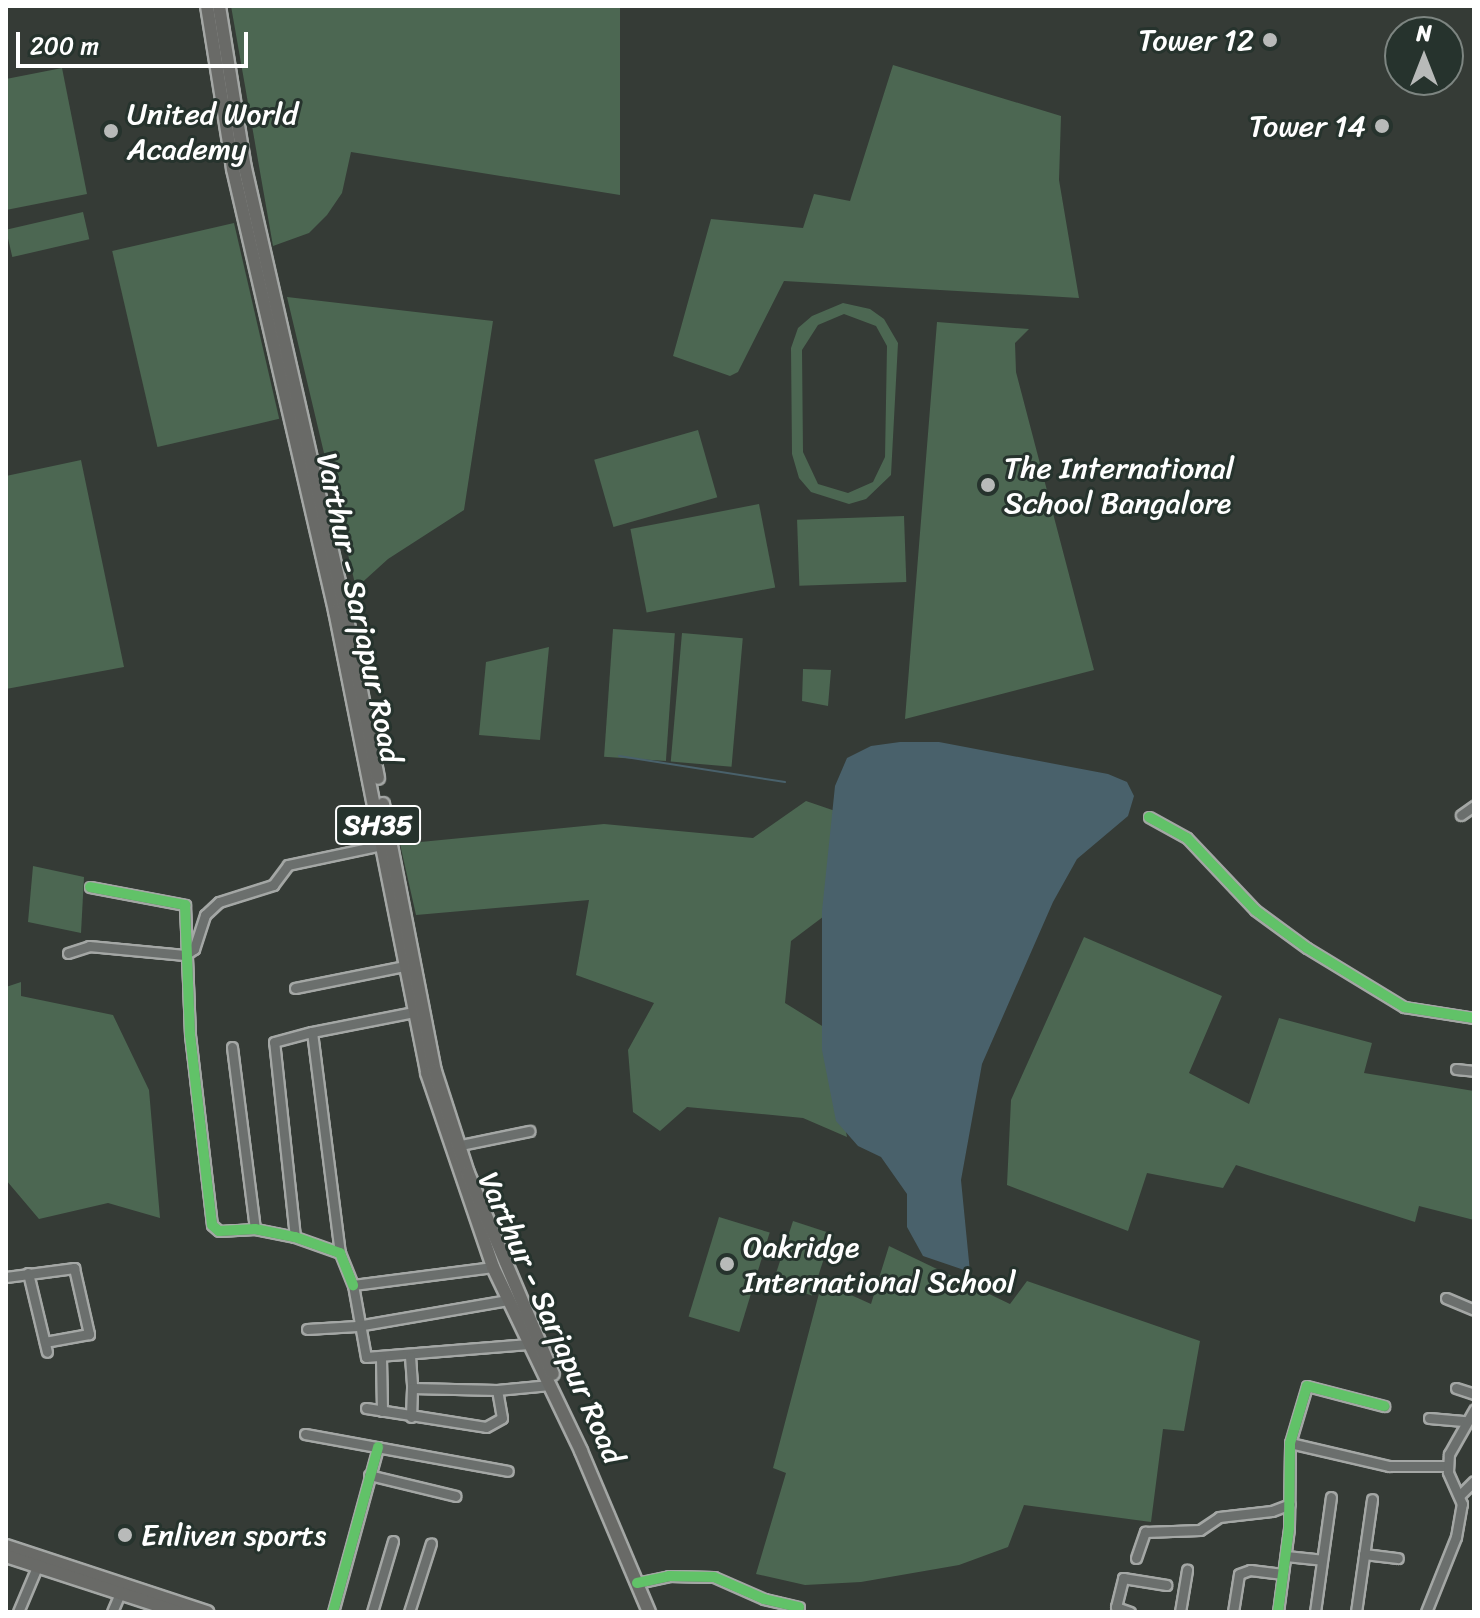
<!DOCTYPE html>
<style>
body{margin:0}
#map{position:relative;width:1480px;height:1618px;overflow:hidden;background:#353b36;font-family:Sriracha,sans-serif}
div>[style]{position:absolute}
.green>*{inset:0;background:#4c6752;transform-origin:0 0}
.water>*{inset:0;background:#49616b}
.stream>*{height:2px;margin:-1px;padding:0 1px;transform-origin:1px;border-radius:1px;background:#49616b}
.roads{filter:drop-shadow(2px 0 #a4a7a5) drop-shadow(-2px 0 #a4a7a5) drop-shadow(0 2px #a4a7a5) drop-shadow(0 -2px #a4a7a5)}
.minor>*{height:9px;margin:-4.5px;padding:0 4.5px;transform-origin:4.5px;border-radius:4.5px;background:#6b6f6d}
.major>*{height:12px;margin:-6px;padding:0 6px;transform-origin:6px;border-radius:6px;background:#696a67}
.cycleway>*{height:10px;margin:-5px;padding:0 5px;transform-origin:5px;border-radius:5px;background:#61c268}
.dots>*{width:22px;height:22px;translate:-50% -50%;box-sizing:border-box;border:4px solid #26332d;border-radius:50%}
span{translate:-50% -50%;white-space:nowrap;text-align:center;line-height:1.15;-webkit-text-stroke:6px #26332d;paint-order:stroke}
.shield-label span{padding:2px 6px;background:#26332d;border:2px solid;border-radius:6px;-webkit-text-stroke-width:0}
.shield-label{font-size:28px;color:#fff;font-weight:700}
.poi-label{font-size:30px;color:#fff}
.right{translate:-100% -50%;text-align:right}
.left{translate:0 -50%;text-align:left}
.street-label{font-size:30px;color:#fff}
.frame{position:absolute;inset:0;border:8px solid #fff;pointer-events:none}
.north{position:absolute;left:1384px;top:16px;width:80px;height:80px;box-sizing:border-box;background:#26332d;border:2px solid #7d8581;border-radius:50%;rotate:0deg;font-size:22px;font-weight:700;line-height:32px;text-align:center;color:#fff}
.north::after{content:'';display:block;margin:auto;width:28px;height:36px;background:#b8bab9;clip-path:polygon(50% 0,100% 100%,50% 72%,0 100%)}
.scale{position:absolute;left:16px;top:32px;width:232px;height:36px;box-sizing:border-box;border:4px solid #fff;border-top:0;padding-left:10px;font-size:24px;line-height:28px;white-space:nowrap;color:#fff;-webkit-text-stroke:6px #26332d;paint-order:stroke}
</style>
<div id="map">
<div class="green">
<i style="clip-path:polygon(231px 6px,620px 6px,620px 195px,351px 152px,342px 193px,327px 215px,309px 233px,273px 246px)"></i>
<i style="clip-path:polygon(893px 65px,1061px 116px,1059px 180px,1079px 298px,784px 281px,738px 372px,730px 376px,673px 356px,711px 219px,803px 228px,814px 194px,850px 201px)"></i>
<i style="clip-path:polygon(62px 68px,87px 194px,6px 210px,6px 79px)"></i>
<i style="left:83px;top:212px;width:28px;height:79px;rotate:77deg"></i>
<i style="left:234px;top:223px;width:201px;height:125px;rotate:77deg"></i>
<i style="clip-path:polygon(287px 297px,493px 321px,464px 510px,388px 559px,356px 588px)"></i>
<i style="clip-path:polygon(evenodd,843px 303px,870px 309px,884px 319px,898px 343px,891px 475px,866px 499px,849px 504px,811px 492px,799px 478px,792px 454px,791px 348px,798px 328px,812px 316px,843px 303px,844px 314px,876px 326px,887px 346px,885px 457px,873px 482px,848px 493px,818px 484px,803px 452px,802px 350px,818px 325px,844px 314px)"></i>
<i style="clip-path:polygon(937px 322px,1029px 329px,1015px 343px,1016px 372px,1094px 670px,905px 719px)"></i>
<i style="left:698px;top:430px;width:70px;height:108px;rotate:74deg"></i>
<i style="clip-path:polygon(81px 460px,124px 667px,6px 689px,6px 476px)"></i>
<i style="left:759px;top:504px;width:85px;height:131px;rotate:79deg"></i>
<i style="left:904px;top:516px;width:66px;height:107px;rotate:88deg"></i>
<i style="left:613px;top:629px;width:62px;height:128px;rotate:4deg"></i>
<i style="left:682px;top:633px;width:61px;height:129px;rotate:5deg"></i>
<i style="clip-path:polygon(549px 647px,540px 740px,479px 735px,486px 662px)"></i>
<i style="clip-path:polygon(803px 669px,831px 670px,828px 706px,802px 701px)"></i>
<i style="clip-path:polygon(806px 801px,844px 814px,852px 895px,791px 941px,785px 1003px,827px 1029px,847px 1137px,803px 1118px,687px 1107px,660px 1131px,633px 1112px,628px 1050px,654px 1003px,576px 975px,589px 900px,416px 915px,400px 844px,604px 824px,753px 838px)"></i>
<i style="clip-path:polygon(33px 866px,84px 877px,81px 933px,28px 922px)"></i>
<i style="clip-path:polygon(1084px 937px,1222px 996px,1189px 1073px,1249px 1104px,1279px 1018px,1372px 1043px,1364px 1073px,1474px 1091px,1474px 1220px,1419px 1206px,1415px 1222px,1236px 1165px,1223px 1188px,1147px 1173px,1128px 1231px,1007px 1185px,1011px 1100px)"></i>
<i style="clip-path:polygon(21px 982px,21px 996px,113px 1015px,149px 1090px,160px 1218px,108px 1203px,39px 1219px,6px 1180px,6px 987px)"></i>
<i style="left:719px;top:1217px;width:53px;height:104px;rotate:17deg"></i>
<i style="left:793px;top:1221px;width:41px;height:65px;rotate:18deg"></i>
<i style="clip-path:polygon(889px 1246px,1010px 1304px,1027px 1281px,1200px 1341px,1184px 1431px,1163px 1429px,1151px 1522px,1024px 1505px,1008px 1547px,959px 1565px,861px 1582px,805px 1585px,756px 1574px,786px 1473px,773px 1468px,822px 1282px,871px 1304px)"></i>
</div>
<div class="water">
<i style="clip-path:polygon(900px 742px,939px 742px,1108px 774px,1127px 782px,1134px 796px,1128px 816px,1077px 859px,1053px 902px,982px 1064px,961px 1180px,970px 1272px,923px 1256px,907px 1227px,907px 1194px,881px 1157px,858px 1146px,836px 1121px,822px 1050px,822px 911px,835px 786px,847px 758px,871px 746px)"></i>
</div>
<div class="stream">
<i style="left:619px;top:756px;width:168px;rotate:8.9deg"></i>
</div>
<div class="roads">
<div class="minor">
<i style="left:1461px;top:815px;width:16px;rotate:-35deg"></i>
<i style="left:1149px;top:817px;width:43px;rotate:28.9deg"></i>
<i style="left:1187px;top:838px;width:99px;rotate:46.6deg"></i>
<i style="left:1255px;top:910px;width:64px;rotate:36.2deg"></i>
<i style="left:1307px;top:948px;width:114px;rotate:31.3deg"></i>
<i style="left:1404px;top:1007px;width:71px;rotate:8.9deg"></i>
<i style="left:90px;top:887px;width:97px;rotate:10.7deg"></i>
<i style="left:185px;top:905px;width:130px;rotate:87.8deg"></i>
<i style="left:190px;top:1035px;width:191px;rotate:83.4deg"></i>
<i style="left:212px;top:1225px;width:9px;rotate:41deg"></i>
<i style="left:219px;top:1231px;width:36px;rotate:-3deg"></i>
<i style="left:255px;top:1229px;width:41px;rotate:11.3deg"></i>
<i style="left:295px;top:1237px;width:48px;rotate:19.6deg"></i>
<i style="left:340px;top:1253px;width:35px;rotate:68deg"></i>
<i style="left:68px;top:953px;width:22px;rotate:-18deg"></i>
<i style="left:89px;top:946px;width:96px;rotate:5.4deg"></i>
<i style="left:185px;top:955px;width:11px;rotate:-34deg"></i>
<i style="left:194px;top:949px;width:36px;rotate:-72deg"></i>
<i style="left:205px;top:915px;width:19px;rotate:-43deg"></i>
<i style="left:219px;top:902px;width:57px;rotate:-17.5deg"></i>
<i style="left:273px;top:885px;width:25px;rotate:-53deg"></i>
<i style="left:288px;top:865px;width:96px;rotate:-12deg"></i>
<i style="left:295px;top:988px;width:111px;rotate:-11.4deg"></i>
<i style="left:312px;top:1032px;width:109px;rotate:-11.1deg"></i>
<i style="left:232px;top:1047px;width:183px;rotate:82.8deg"></i>
<i style="left:1456px;top:1069px;width:18px;rotate:6deg"></i>
<i style="left:456px;top:1146px;width:75px;rotate:-11.6deg"></i>
<i style="left:295px;top:1237px;width:196px;rotate:-96.1deg"></i>
<i style="left:274px;top:1042px;width:39px;rotate:-15deg"></i>
<i style="left:312px;top:1032px;width:223px;rotate:82.8deg"></i>
<i style="left:493px;top:1267px;width:141px;rotate:172.7deg"></i>
<i style="left:353px;top:1285px;width:73px;rotate:79.8deg"></i>
<i style="left:366px;top:1357px;width:163px;rotate:-4.6deg"></i>
<i style="left:28px;top:1273px;width:81px;rotate:76.5deg"></i>
<i style="left:6px;top:1277px;width:69px;rotate:-7.5deg"></i>
<i style="left:74px;top:1268px;width:68px;rotate:77.2deg"></i>
<i style="left:89px;top:1334px;width:45px;rotate:169.7deg"></i>
<i style="left:1446px;top:1298px;width:30px;rotate:23deg"></i>
<i style="left:307px;top:1329px;width:50px;rotate:-3.4deg"></i>
<i style="left:357px;top:1326px;width:153px;rotate:-9.8deg"></i>
<i style="left:410px;top:1356px;width:32px;rotate:86deg"></i>
<i style="left:381px;top:1358px;width:53px;rotate:88.9deg"></i>
<i style="left:1456px;top:1388px;width:19px;rotate:18deg"></i>
<i style="left:366px;top:1408px;width:121px;rotate:9deg"></i>
<i style="left:486px;top:1427px;width:18px;rotate:-29deg"></i>
<i style="left:502px;top:1418px;width:28px;rotate:-100deg"></i>
<i style="left:497px;top:1390px;width:53px;rotate:-5.4deg"></i>
<i style="left:411px;top:1417px;width:29px;rotate:-88deg"></i>
<i style="left:412px;top:1388px;width:85px;rotate:1.3deg"></i>
<i style="left:1429px;top:1418px;width:37px;rotate:5deg"></i>
<i style="left:305px;top:1434px;width:206px;rotate:10.3deg"></i>
<i style="left:1290px;top:1443px;width:102px;rotate:13.1deg"></i>
<i style="left:1389px;top:1466px;width:58px"></i>
<i style="left:369px;top:1475px;width:89px;rotate:13.6deg"></i>
<i style="left:1461px;top:1494px;width:18px;rotate:-45deg"></i>
<i style="left:1364px;top:1554px;width:34px;rotate:7deg"></i>
<i style="left:1286px;top:1556px;width:36px;rotate:6deg"></i>
<i style="left:1136px;top:1558px;width:28px;rotate:-71deg"></i>
<i style="left:1145px;top:1532px;width:55px;rotate:-2.1deg"></i>
<i style="left:1200px;top:1530px;width:23px;rotate:-34deg"></i>
<i style="left:1219px;top:1517px;width:53px;rotate:-6.5deg"></i>
<i style="left:1272px;top:1511px;width:19px;rotate:-21deg"></i>
<i style="left:637px;top:1583px;width:33px;rotate:-12deg"></i>
<i style="left:669px;top:1576px;width:45px;rotate:1.3deg"></i>
<i style="left:714px;top:1577px;width:55px;rotate:23.7deg"></i>
<i style="left:764px;top:1599px;width:36px;rotate:13deg"></i>
<i style="left:18px;top:1612px;width:49px;rotate:-67.1deg"></i>
<i style="left:112px;top:1612px;width:21px;rotate:-67deg"></i>
<i style="left:333px;top:1612px;width:171px;rotate:-74.7deg"></i>
<i style="left:372px;top:1612px;width:74px;rotate:-73.5deg"></i>
<i style="left:409px;top:1612px;width:72px;rotate:-72.3deg"></i>
<i style="left:1130px;top:1612px;width:15px;rotate:-160deg"></i>
<i style="left:1116px;top:1607px;width:30px;rotate:-76deg"></i>
<i style="left:1123px;top:1578px;width:44px;rotate:9.2deg"></i>
<i style="left:1180px;top:1612px;width:43px;rotate:-80.5deg"></i>
<i style="left:1233px;top:1612px;width:38px;rotate:-81deg"></i>
<i style="left:1239px;top:1574px;width:12px;rotate:-20deg"></i>
<i style="left:1250px;top:1570px;width:33px;rotate:7deg"></i>
<i style="left:1278px;top:1612px;width:85px;rotate:-82.5deg"></i>
<i style="left:1289px;top:1528px;width:85px;rotate:-89.3deg"></i>
<i style="left:1290px;top:1443px;width:59px;rotate:-73.4deg"></i>
<i style="left:1307px;top:1386px;width:80px;rotate:14.6deg"></i>
<i style="left:1315px;top:1612px;width:116px;rotate:-82.1deg"></i>
<i style="left:1356px;top:1612px;width:114px;rotate:-81.9deg"></i>
<i style="left:1426px;top:1612px;width:81px;rotate:-68.2deg"></i>
<i style="left:1456px;top:1537px;width:34px;rotate:-80deg"></i>
<i style="left:1462px;top:1504px;width:35px;rotate:-114deg"></i>
<i style="left:1448px;top:1472px;width:18px;rotate:-87deg"></i>
<i style="left:1449px;top:1454px;width:51px;rotate:-60.4deg"></i>
</div>
<div class="major">
<i style="left:207px;top:6px;width:165px;rotate:80.9deg"></i>
<i style="left:233px;top:169px;width:454px;rotate:77deg"></i>
<i style="left:335px;top:611px;width:471px;rotate:78.7deg"></i>
<i style="left:427px;top:1073px;width:205px;rotate:71.2deg"></i>
<i style="left:493px;top:1267px;width:204px;rotate:64.4deg"></i>
<i style="left:581px;top:1451px;width:175px;rotate:67.1deg"></i>
<i style="left:219px;top:6px;width:164px;rotate:80.9deg"></i>
<i style="left:245px;top:168px;width:451px;rotate:77.2deg"></i>
<i style="left:345px;top:608px;width:173px;rotate:79deg"></i>
<i style="left:383px;top:804px;width:272px;rotate:79deg"></i>
<i style="left:435px;top:1071px;width:107px;rotate:72.1deg"></i>
<i style="left:468px;top:1173px;width:218px;rotate:67.1deg"></i>
<i style="left:6px;top:1546px;width:212px;rotate:18.2deg"></i>
<i style="left:6px;top:1556px;width:180px;rotate:18.1deg"></i>
</div>
</div>
<div class="cycleway">
<i style="left:1149px;top:817px;width:43px;rotate:28.9deg"></i>
<i style="left:1187px;top:838px;width:99px;rotate:46.6deg"></i>
<i style="left:1255px;top:910px;width:64px;rotate:36.2deg"></i>
<i style="left:1307px;top:948px;width:114px;rotate:31.3deg"></i>
<i style="left:1404px;top:1007px;width:71px;rotate:8.9deg"></i>
<i style="left:90px;top:887px;width:97px;rotate:10.7deg"></i>
<i style="left:185px;top:905px;width:130px;rotate:87.8deg"></i>
<i style="left:190px;top:1035px;width:191px;rotate:83.4deg"></i>
<i style="left:212px;top:1225px;width:9px;rotate:41deg"></i>
<i style="left:219px;top:1231px;width:36px;rotate:-3deg"></i>
<i style="left:255px;top:1229px;width:41px;rotate:11.3deg"></i>
<i style="left:295px;top:1237px;width:48px;rotate:19.6deg"></i>
<i style="left:340px;top:1253px;width:35px;rotate:68deg"></i>
<i style="left:637px;top:1583px;width:33px;rotate:-12deg"></i>
<i style="left:669px;top:1576px;width:45px;rotate:1.3deg"></i>
<i style="left:714px;top:1577px;width:55px;rotate:23.7deg"></i>
<i style="left:764px;top:1599px;width:36px;rotate:13deg"></i>
<i style="left:333px;top:1612px;width:171px;rotate:-74.7deg"></i>
<i style="left:1278px;top:1612px;width:85px;rotate:-82.5deg"></i>
<i style="left:1289px;top:1528px;width:85px;rotate:-89.3deg"></i>
<i style="left:1290px;top:1443px;width:59px;rotate:-73.4deg"></i>
<i style="left:1307px;top:1386px;width:80px;rotate:14.6deg"></i>
</div>
<div class="dots">
<i style="left:1270px;top:40px;background:#b8bab9"></i>
<i style="left:1382px;top:126px;background:#b8bab9"></i>
<i style="left:111px;top:131px;background:#b8bab9"></i>
<i style="left:988px;top:485px;background:#b8bab9"></i>
<i style="left:727px;top:1264px;background:#b8bab9"></i>
<i style="left:125px;top:1535px;background:#b8bab9"></i>
</div>
<div class="shield-label">
<span style="left:378px;top:825px">SH35</span>
</div>
<div class="poi-label">
<span class="right" style="left:1254px;top:40px">Tower 12</span>
<span class="left" style="left:127px;top:131px">United World<br>Academy</span>
<span class="right" style="left:1366px;top:126px">Tower 14</span>
<span class="left" style="left:1004px;top:485px">The International<br>School Bangalore</span>
<span class="left" style="left:743px;top:1264px">Oakridge<br>International School</span>
<span class="left" style="left:141px;top:1535px">Enliven sports</span>
</div>
<div class="street-label">
<span style="left:359px;top:608px;rotate:78deg">Varthur - Sarjapur Road</span>
<span style="left:551px;top:1318px;rotate:66deg">Varthur - Sarjapur Road</span>
</div>
<div class="frame"></div>
<div class="north">N</div>
<div class="scale">200 m</div>
</div>
